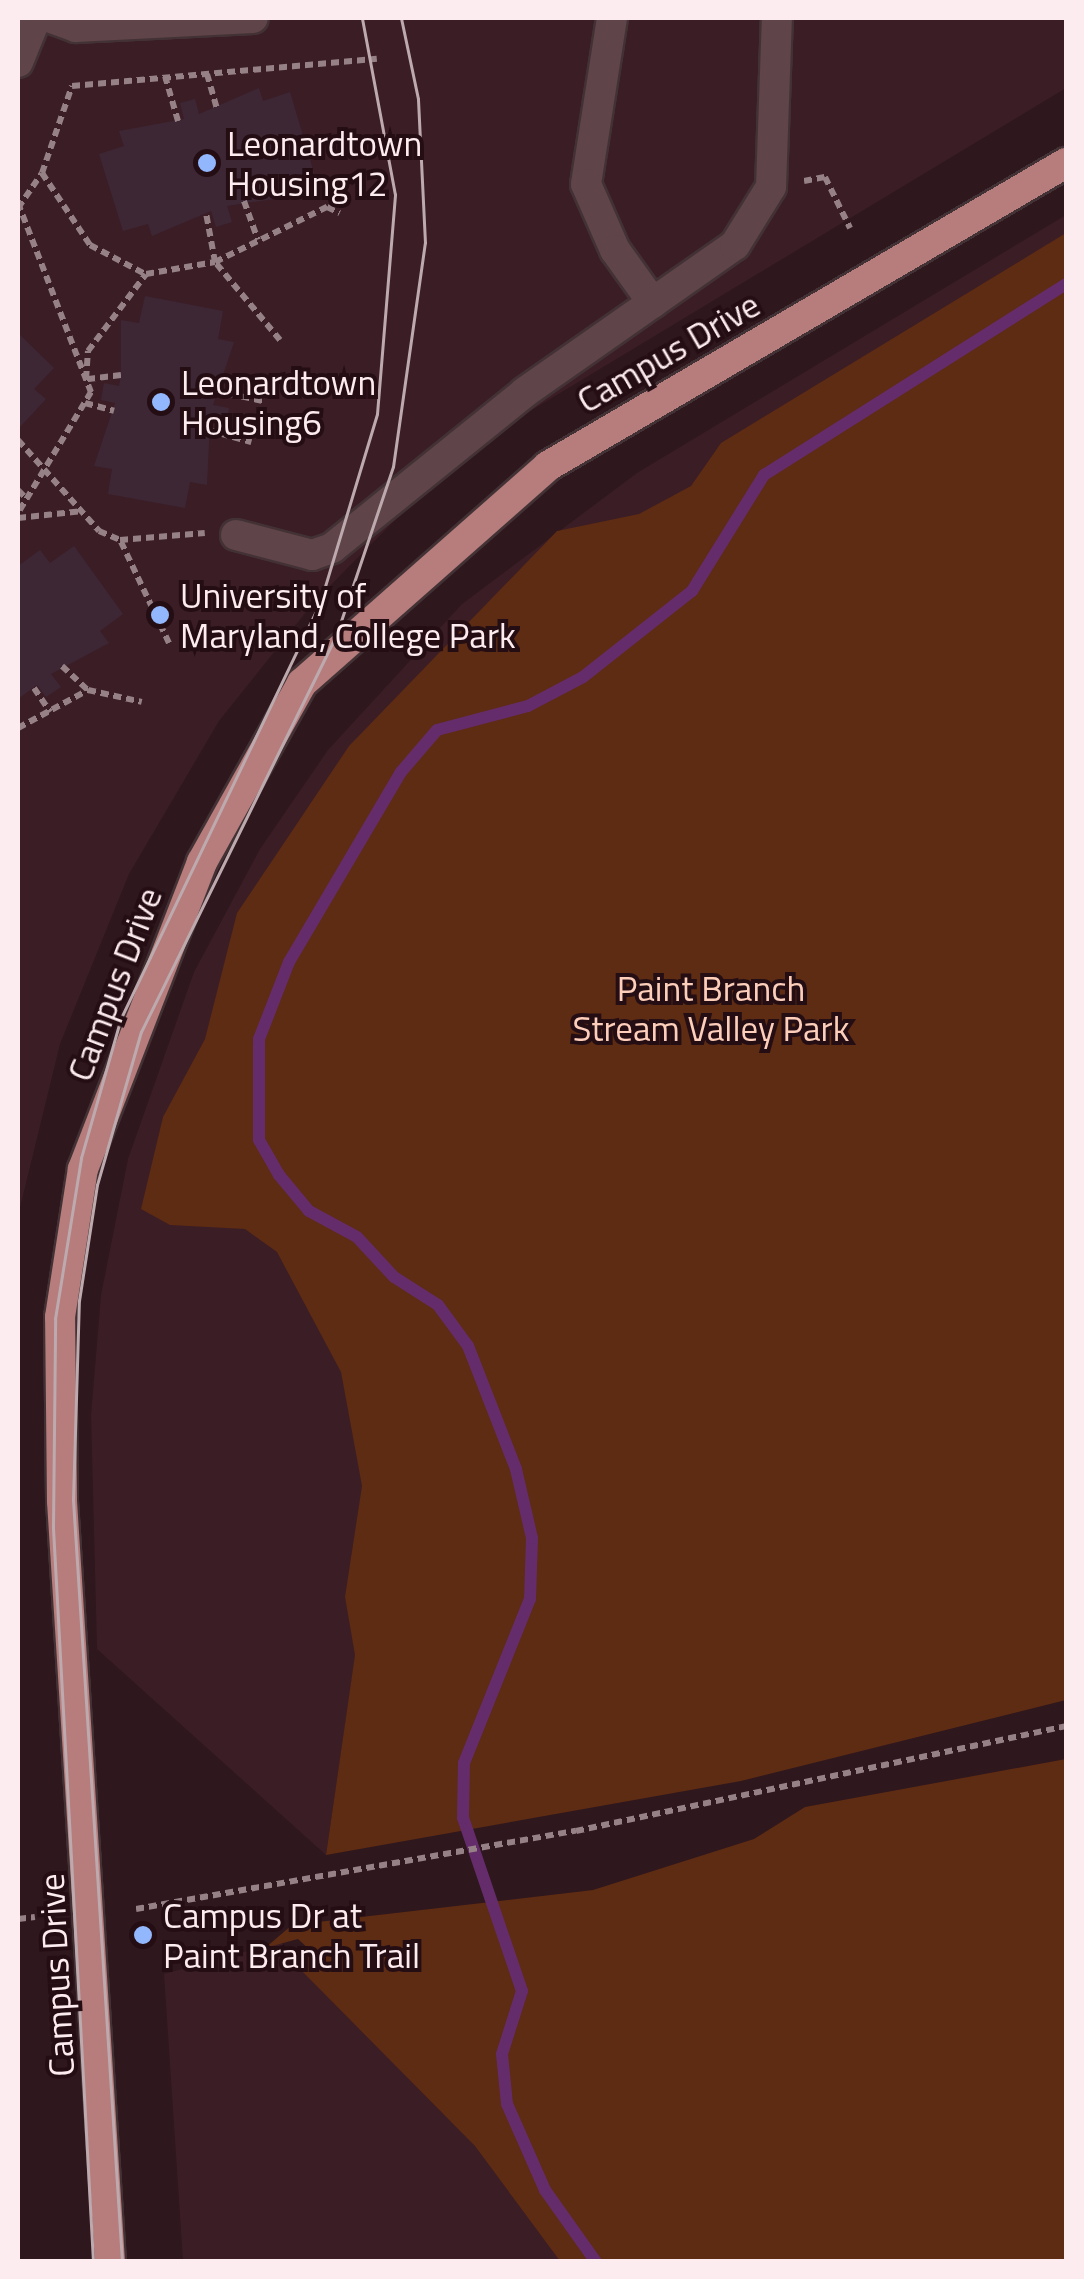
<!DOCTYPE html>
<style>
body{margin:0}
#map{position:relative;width:1084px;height:2279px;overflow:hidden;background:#2e171d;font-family:"Titillium Web",sans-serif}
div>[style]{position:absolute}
.built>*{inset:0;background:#3b1d25}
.green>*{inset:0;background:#5e2b13}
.stream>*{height:12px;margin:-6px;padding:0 6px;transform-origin:6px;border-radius:6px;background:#652c6c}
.building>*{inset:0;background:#3d2734}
.path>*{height:6px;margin-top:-3px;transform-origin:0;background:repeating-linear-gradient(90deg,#958186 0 8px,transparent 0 13px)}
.roads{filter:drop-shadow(2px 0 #433235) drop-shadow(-2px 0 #433235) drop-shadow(0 2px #433235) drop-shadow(0 -2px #433235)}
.minor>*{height:30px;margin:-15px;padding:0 15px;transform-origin:15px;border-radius:15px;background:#5f444a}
.major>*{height:30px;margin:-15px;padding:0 15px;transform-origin:15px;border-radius:15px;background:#b77c7c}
.tram>*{height:2.5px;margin:-1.25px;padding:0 1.25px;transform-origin:1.25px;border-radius:1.25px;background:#bdaaae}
.dots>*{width:28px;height:28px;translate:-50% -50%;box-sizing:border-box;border:5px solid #240e14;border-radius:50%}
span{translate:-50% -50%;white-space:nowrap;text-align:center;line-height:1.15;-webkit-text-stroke:8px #240e14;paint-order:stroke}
.poi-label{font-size:35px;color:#fdecef}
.left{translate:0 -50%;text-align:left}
.street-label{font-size:35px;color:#fdecef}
.park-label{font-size:35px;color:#fdceba}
.frame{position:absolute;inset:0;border:20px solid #fdecef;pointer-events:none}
</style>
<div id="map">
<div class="built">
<i style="clip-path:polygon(18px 18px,1066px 18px,1066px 88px,527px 413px,406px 509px,314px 602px,219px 721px,129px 874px,60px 1044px,18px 1216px)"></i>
<i style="clip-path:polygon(1066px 215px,1066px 633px,389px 1429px,326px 1855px,97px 1649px,91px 1415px,101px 1295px,128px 1159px,194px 972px,260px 849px,328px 750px,462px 604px,637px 473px)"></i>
<i style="clip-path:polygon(280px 1942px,595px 2261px,183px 2261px,164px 1974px)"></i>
</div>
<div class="green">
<i style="clip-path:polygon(1066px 233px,1066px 1700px,741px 1781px,326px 1855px,355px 1655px,345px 1597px,362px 1486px,341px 1372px,277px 1252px,245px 1229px,170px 1225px,141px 1209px,163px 1117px,205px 1039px,237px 913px,349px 746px,557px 531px,639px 514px,691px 486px,721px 443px)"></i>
<i style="clip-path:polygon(1066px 1759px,1066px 2261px,560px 2261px,475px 2146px,289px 1958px,313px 1953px,298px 1939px,265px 1948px,292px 1925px,593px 1890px,754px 1839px,805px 1807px)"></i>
</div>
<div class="stream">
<i style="left:596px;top:2262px;width:88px;rotate:-125.3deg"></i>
<i style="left:545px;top:2190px;width:94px;rotate:-113.8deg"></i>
<i style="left:507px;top:2104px;width:50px;rotate:-95.7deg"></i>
<i style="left:502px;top:2054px;width:66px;rotate:-72.4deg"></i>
<i style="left:522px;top:1991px;width:183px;rotate:-108.8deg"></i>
<i style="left:463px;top:1818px;width:55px;rotate:-89deg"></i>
<i style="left:464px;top:1763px;width:177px;rotate:-68.1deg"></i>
<i style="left:530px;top:1599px;width:61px;rotate:-88.1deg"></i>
<i style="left:532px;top:1538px;width:71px;rotate:-103.1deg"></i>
<i style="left:516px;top:1469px;width:132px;rotate:-111.3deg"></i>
<i style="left:468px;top:1346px;width:51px;rotate:-126.2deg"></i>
<i style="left:438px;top:1305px;width:52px;rotate:-147.5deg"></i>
<i style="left:394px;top:1277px;width:54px;rotate:-132.8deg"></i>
<i style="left:357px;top:1237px;width:55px;rotate:-151.6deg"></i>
<i style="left:309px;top:1211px;width:47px;rotate:-129.8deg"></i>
<i style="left:279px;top:1175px;width:40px;rotate:-119.7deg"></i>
<i style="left:259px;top:1140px;width:101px;rotate:-90deg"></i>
<i style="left:259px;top:1039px;width:83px;rotate:-68.7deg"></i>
<i style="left:289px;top:962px;width:221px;rotate:-59.5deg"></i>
<i style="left:401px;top:772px;width:55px;rotate:-49.4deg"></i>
<i style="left:437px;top:730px;width:94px;rotate:-14.8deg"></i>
<i style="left:528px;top:706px;width:62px;rotate:-27.8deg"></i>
<i style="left:583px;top:677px;width:139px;rotate:-38.3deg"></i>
<i style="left:692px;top:591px;width:137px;rotate:-58.2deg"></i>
<i style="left:764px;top:475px;width:357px;rotate:-32.3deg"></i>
</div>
<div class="building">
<i style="clip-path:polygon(259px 88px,263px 101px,290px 92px,314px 173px,289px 181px,293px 196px,227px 206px,232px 222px,216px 227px,211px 211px,152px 236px,148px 224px,123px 231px,99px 154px,124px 146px,119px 131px,184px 119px,180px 103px,195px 99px,199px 114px)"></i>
<i style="clip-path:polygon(145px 296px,223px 311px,218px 339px,234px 342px,213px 405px,229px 408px,226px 424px,210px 421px,207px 485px,190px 482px,185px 508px,108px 494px,112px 469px,94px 466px,115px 403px,101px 400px,104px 383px,119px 386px,121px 375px,121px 320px,139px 323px)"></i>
<i style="clip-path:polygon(18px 333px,54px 368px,34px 389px,46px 399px,20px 427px)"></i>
<i style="clip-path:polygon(74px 546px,123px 614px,100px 631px,109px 643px,51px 674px,61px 687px,46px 697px,37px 685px,18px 699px,18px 566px,40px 550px,50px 563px)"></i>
</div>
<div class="path">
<i style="left:207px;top:74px;width:36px;rotate:74deg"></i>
<i style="left:165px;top:76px;width:47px;rotate:73.9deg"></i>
<i style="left:42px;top:173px;width:92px;rotate:-71deg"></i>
<i style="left:72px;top:86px;width:306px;rotate:-5.1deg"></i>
<i style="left:804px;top:181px;width:21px;rotate:-11deg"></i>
<i style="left:825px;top:177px;width:57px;rotate:63.9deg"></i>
<i style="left:244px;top:201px;width:41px;rotate:70.3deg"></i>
<i style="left:18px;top:203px;width:203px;rotate:68.9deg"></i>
<i style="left:91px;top:392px;width:141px;rotate:121.1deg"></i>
<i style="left:18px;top:208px;width:42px;rotate:-55.6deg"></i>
<i style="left:42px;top:173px;width:87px;rotate:56.3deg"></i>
<i style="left:90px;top:245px;width:62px;rotate:27.8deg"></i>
<i style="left:280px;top:340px;width:102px;rotate:-129.8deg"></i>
<i style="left:215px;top:262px;width:125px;rotate:-26.2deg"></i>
<i style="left:327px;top:207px;width:14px;rotate:25deg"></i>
<i style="left:121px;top:375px;width:35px;rotate:173deg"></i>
<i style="left:86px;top:379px;width:28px;rotate:-86deg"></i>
<i style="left:88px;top:351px;width:96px;rotate:-53deg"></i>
<i style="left:146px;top:274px;width:70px;rotate:-9.9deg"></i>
<i style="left:215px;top:262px;width:50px;rotate:-100.4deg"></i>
<i style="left:216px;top:391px;width:48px;rotate:12deg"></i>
<i style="left:85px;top:403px;width:30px;rotate:15deg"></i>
<i style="left:208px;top:430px;width:45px;rotate:15.6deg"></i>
<i style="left:18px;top:440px;width:122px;rotate:48.3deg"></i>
<i style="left:99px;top:531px;width:23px;rotate:23deg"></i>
<i style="left:18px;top:490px;width:11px;rotate:45deg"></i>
<i style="left:18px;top:518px;width:65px;rotate:-6.1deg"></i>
<i style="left:169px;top:643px;width:114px;rotate:-115.4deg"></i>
<i style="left:120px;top:540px;width:85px;rotate:-4.7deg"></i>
<i style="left:62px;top:666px;width:35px;rotate:43deg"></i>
<i style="left:34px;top:688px;width:29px;rotate:56deg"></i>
<i style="left:18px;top:728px;width:80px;rotate:-28.5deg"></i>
<i style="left:88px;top:690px;width:55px;rotate:12.5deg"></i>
<i style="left:136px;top:1909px;width:447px;rotate:-10.1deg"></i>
<i style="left:576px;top:1831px;width:501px;rotate:-12.09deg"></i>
<i style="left:18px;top:1919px;width:17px;rotate:-7deg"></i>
</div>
<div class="roads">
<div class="minor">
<i style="left:51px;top:18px;width:27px;rotate:20deg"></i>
<i style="left:76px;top:27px;width:177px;rotate:-2.9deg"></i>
<i style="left:612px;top:18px;width:168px;rotate:98.9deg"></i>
<i style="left:586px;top:184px;width:72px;rotate:66.3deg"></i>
<i style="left:615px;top:250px;width:65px;rotate:54.4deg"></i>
<i style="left:18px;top:62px;width:48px;rotate:-67.8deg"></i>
<i style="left:236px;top:535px;width:79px;rotate:14.7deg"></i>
<i style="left:312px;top:555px;width:21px;rotate:-19deg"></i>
<i style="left:332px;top:548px;width:248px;rotate:-38.9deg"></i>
<i style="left:525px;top:392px;width:256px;rotate:-35deg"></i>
<i style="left:735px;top:245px;width:68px;rotate:-58.2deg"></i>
<i style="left:771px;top:187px;width:169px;rotate:-88deg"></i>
</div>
<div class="major">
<i style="left:110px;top:2262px;width:763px;rotate:-93.61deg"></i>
<i style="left:62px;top:1501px;width:184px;rotate:-90.6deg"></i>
<i style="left:60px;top:1317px;width:150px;rotate:-81.2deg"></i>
<i style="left:83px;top:1169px;width:329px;rotate:-68.8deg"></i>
<i style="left:202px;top:862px;width:205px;rotate:-60.8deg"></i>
<i style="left:302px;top:683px;width:328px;rotate:-41.4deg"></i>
<i style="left:548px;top:466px;width:600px;rotate:-30.33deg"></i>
</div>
</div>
<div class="tram">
<i style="left:93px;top:2262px;width:736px;rotate:-93.12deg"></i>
<i style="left:53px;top:1527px;width:208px;rotate:-89.4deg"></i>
<i style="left:55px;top:1319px;width:163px;rotate:-80.8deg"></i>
<i style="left:81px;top:1158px;width:146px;rotate:-74.1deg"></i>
<i style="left:121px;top:1018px;width:460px;rotate:-64.4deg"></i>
<i style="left:320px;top:603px;width:197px;rotate:-73.2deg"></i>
<i style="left:377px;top:414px;width:220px;rotate:-85.3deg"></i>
<i style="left:395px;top:195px;width:180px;rotate:-100.6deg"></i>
<i style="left:122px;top:2262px;width:764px;rotate:-93.68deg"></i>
<i style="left:73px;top:1500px;width:199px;rotate:-88.3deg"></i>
<i style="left:79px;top:1301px;width:117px;rotate:-81.2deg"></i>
<i style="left:97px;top:1185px;width:159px;rotate:-74deg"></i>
<i style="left:141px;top:1032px;width:441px;rotate:-63.8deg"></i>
<i style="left:336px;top:636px;width:178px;rotate:-71.4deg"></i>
<i style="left:393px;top:467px;width:226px;rotate:-81.9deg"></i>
<i style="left:425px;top:243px;width:144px;rotate:-92.8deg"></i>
<i style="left:418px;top:99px;width:83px;rotate:-101.9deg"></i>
</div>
<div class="dots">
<i style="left:207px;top:163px;background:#93b7fd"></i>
<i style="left:161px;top:402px;background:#93b7fd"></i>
<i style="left:160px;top:615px;background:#93b7fd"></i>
<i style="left:143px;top:1935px;background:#93b7fd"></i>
</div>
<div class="poi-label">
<span class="left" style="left:227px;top:163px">Leonardtown<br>Housing12</span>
<span class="left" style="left:181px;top:402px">Leonardtown<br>Housing6</span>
<span class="left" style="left:180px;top:615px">University of<br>Maryland, College Park</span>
<span class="left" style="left:163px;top:1935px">Campus Dr at<br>Paint Branch Trail</span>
</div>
<div class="street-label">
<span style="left:668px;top:352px;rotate:-30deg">Campus Drive</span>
<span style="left:114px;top:984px;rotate:-69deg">Campus Drive</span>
<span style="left:56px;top:1975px;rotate:-93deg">Campus Drive</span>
</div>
<div class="park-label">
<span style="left:711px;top:1008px">Paint Branch<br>Stream Valley Park</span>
</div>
<div class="frame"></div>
</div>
